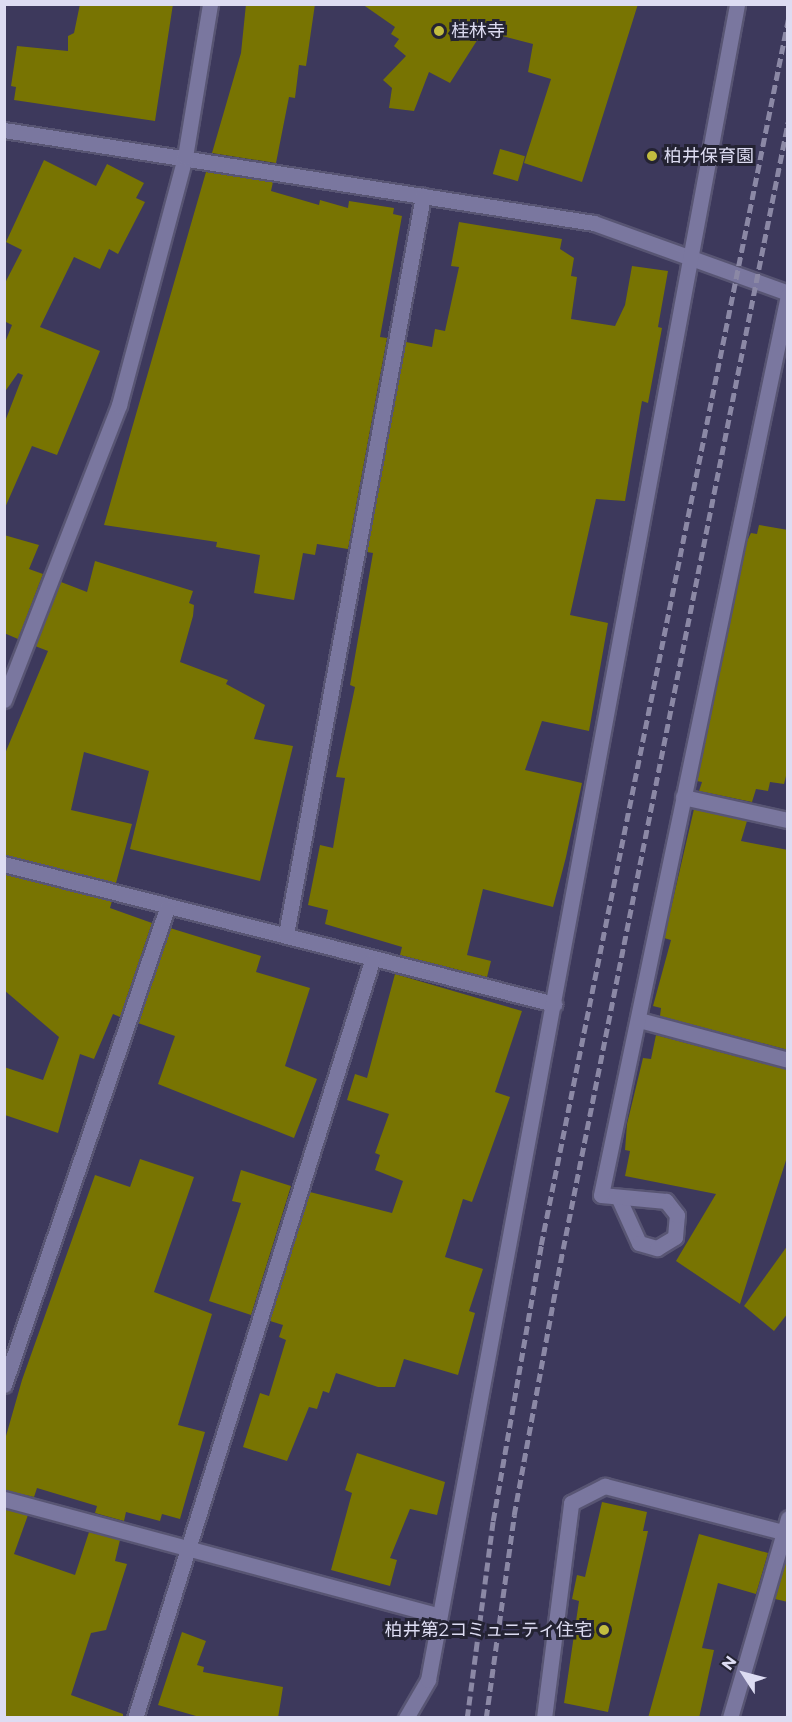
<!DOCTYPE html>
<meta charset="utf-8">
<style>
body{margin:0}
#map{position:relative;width:792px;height:1722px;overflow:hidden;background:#3d395c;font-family:Montserrat,"Noto Sans JP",sans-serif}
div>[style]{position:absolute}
.building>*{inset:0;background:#787402;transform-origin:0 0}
.roads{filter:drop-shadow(2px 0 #585573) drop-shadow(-2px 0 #585573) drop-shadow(0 2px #585573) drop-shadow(0 -2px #585573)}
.minor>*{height:15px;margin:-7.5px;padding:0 7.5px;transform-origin:7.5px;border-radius:7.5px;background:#7a779f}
.rail>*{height:4.5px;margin-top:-2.25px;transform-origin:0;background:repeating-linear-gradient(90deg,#8b88a5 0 9px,transparent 0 13.5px)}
.dots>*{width:16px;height:16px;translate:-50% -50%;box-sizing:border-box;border:3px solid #242333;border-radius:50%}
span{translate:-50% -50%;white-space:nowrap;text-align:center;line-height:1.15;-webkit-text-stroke:6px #242333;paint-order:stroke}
.poi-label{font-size:18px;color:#dddcf2}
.left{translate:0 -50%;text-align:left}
.right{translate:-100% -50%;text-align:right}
.frame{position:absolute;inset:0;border:6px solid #dddcf2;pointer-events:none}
.north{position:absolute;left:714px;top:1644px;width:60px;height:60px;-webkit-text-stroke:4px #242333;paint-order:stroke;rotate:306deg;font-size:16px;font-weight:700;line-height:24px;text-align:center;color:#dddcf2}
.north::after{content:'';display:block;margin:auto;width:21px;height:27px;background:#dddcf2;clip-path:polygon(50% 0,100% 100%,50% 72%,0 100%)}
</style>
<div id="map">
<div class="building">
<i style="clip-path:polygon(80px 4px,173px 4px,155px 121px,14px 100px,16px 87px,11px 86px,17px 46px,68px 51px,68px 36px,74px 33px)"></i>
<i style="clip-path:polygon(246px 4px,315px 4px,306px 66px,299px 65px,295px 98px,289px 97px,276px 163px,212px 153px,241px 53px)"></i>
<i style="clip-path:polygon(362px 4px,638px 4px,582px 182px,524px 163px,551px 79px,528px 72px,533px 44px,483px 31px,450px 83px,429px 72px,414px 111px,389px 108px,392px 88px,383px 80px,406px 56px,394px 46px,399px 39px,391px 34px,395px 27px)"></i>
<i style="left:500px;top:149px;width:26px;height:26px;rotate:16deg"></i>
<i style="clip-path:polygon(44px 160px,96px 186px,107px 164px,144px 183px,136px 198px,145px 202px,118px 254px,109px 249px,100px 269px,74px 257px,40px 327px,100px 351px,57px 455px,32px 446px,4px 510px,4px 424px,23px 375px,18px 373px,4px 393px,4px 345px,12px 325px,4px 321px,4px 285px,22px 250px,6px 242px)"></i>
<i style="clip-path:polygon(206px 172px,273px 182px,271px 191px,319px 205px,320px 200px,348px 208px,349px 201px,394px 208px,393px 214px,402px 216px,380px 337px,387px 338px,348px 549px,317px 544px,315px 555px,303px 553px,294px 600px,254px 593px,260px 555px,216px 547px,217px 542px,104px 525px)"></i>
<i style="clip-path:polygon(459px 222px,562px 239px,560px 249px,574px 258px,571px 276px,577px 277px,571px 319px,615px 326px,625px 305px,632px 266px,668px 271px,658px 327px,662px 328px,648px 403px,642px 401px,625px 501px,596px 499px,570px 615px,608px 623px,589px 731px,542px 721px,525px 770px,582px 783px,566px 857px,553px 907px,483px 889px,467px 955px,491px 961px,487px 977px,400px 955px,402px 947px,325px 924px,328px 910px,308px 905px,320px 845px,333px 848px,345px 778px,336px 777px,355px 687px,350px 685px,373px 553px,367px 552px,406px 342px,432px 347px,435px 329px,445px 331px,459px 267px,451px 266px)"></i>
<i style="clip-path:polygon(759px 525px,788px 530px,788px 768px,784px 784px,770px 782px,768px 791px,756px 789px,752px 802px,699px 791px,702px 782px,697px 781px,747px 541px,751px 533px,757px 534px)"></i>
<i style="clip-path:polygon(4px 535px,39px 545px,29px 569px,43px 574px,18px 639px,4px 633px)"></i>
<i style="clip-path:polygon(95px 561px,193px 591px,189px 603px,194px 605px,193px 616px,180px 662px,228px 680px,226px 684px,265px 705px,254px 739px,293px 746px,260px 881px,130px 849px,149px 771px,84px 752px,71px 810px,132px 824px,116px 883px,4px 855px,4px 756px,48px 651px,35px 646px,61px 582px,87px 592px)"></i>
<i style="clip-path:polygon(694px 809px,747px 821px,741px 841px,788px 850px,788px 1050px,660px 1016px,661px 1008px,653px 1006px,671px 940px,664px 938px)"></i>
<i style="clip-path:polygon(4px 874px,112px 901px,110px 908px,152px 923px,120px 1017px,113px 1014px,94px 1059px,80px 1054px,58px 1133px,5px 1115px,4px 1067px,43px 1080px,59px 1037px,4px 990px)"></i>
<i style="clip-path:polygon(170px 928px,261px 956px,256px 972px,310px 988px,285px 1066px,317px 1079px,294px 1138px,158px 1084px,175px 1036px,138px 1023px)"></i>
<i style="clip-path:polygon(395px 974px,522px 1011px,495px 1092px,510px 1097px,472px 1202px,463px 1199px,445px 1257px,483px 1269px,469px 1311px,475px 1313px,458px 1375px,404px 1359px,395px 1387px,378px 1387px,336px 1373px,329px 1393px,323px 1391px,317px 1409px,309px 1407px,287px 1461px,243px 1447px,260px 1393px,269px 1396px,286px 1340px,279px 1337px,283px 1325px,270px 1321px,310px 1192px,392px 1213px,403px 1181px,375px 1170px,380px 1155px,375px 1153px,389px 1114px,347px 1100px,355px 1074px,367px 1078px)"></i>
<i style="clip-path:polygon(656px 1035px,788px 1070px,788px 1154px,740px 1304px,676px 1261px,716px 1194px,625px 1176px,630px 1151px,625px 1150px,627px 1124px,643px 1058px,651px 1059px)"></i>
<i style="clip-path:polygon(140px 1159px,194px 1177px,154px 1292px,212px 1314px,178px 1425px,205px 1432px,180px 1519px,162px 1514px,160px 1521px,126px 1512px,124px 1521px,95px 1513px,97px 1506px,37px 1488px,34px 1497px,4px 1490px,4px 1443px,22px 1380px,95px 1175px,130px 1187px)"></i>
<i style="clip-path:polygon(241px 1170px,291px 1186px,251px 1315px,209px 1301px,241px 1203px,232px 1201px)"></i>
<i style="clip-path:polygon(788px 1245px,788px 1313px,774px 1331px,744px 1306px)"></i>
<i style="clip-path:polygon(357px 1453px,445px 1482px,437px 1515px,410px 1509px,390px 1558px,397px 1560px,390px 1586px,331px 1570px,352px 1493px,345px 1490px)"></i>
<i style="clip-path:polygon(602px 1502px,647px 1512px,643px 1531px,648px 1531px,608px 1712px,564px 1703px,579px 1601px,572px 1599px,577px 1575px,585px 1577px)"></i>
<i style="clip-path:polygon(4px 1509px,28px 1515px,14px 1554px,75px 1575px,89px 1532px,120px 1540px,115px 1561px,127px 1564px,106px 1630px,91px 1633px,71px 1695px,123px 1714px,123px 1718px,4px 1718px)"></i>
<i style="clip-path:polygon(699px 1534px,768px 1553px,756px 1594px,718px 1583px,702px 1648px,714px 1650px,699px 1718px,648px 1718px)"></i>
<i style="clip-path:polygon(787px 1558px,788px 1558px,788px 1602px,775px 1599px)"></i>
<i style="clip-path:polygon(182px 1632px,206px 1641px,197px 1665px,204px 1667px,203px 1672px,283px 1687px,278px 1718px,203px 1718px,158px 1705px)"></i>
</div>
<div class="roads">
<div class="minor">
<i style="left:4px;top:130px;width:597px;rotate:8.96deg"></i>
<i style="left:594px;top:223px;width:206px;rotate:19.8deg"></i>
<i style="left:4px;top:700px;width:317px;rotate:-68.7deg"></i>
<i style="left:119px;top:405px;width:257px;rotate:-75.1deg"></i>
<i style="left:185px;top:157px;width:155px;rotate:-80.7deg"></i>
<i style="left:683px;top:797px;width:107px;rotate:12.4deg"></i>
<i style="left:4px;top:864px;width:568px;rotate:14.28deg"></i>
<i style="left:286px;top:934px;width:751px;rotate:-79.48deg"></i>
<i style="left:639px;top:1020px;width:154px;rotate:15deg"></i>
<i style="left:619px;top:1199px;width:48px;rotate:65.6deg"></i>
<i style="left:639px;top:1243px;width:19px;rotate:16deg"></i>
<i style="left:657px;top:1248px;width:21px;rotate:-31deg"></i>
<i style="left:675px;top:1237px;width:22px;rotate:-85deg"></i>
<i style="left:677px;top:1215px;width:18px;rotate:-128deg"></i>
<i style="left:666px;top:1201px;width:65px;rotate:-174.7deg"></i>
<i style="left:601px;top:1195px;width:919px;rotate:-78.26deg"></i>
<i style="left:4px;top:1385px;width:504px;rotate:-71.13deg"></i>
<i style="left:4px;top:1499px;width:449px;rotate:15deg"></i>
<i style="left:135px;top:1718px;width:793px;rotate:-72.62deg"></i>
<i style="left:406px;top:1718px;width:44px;rotate:-59.9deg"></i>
<i style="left:428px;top:1680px;width:1704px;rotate:-79.55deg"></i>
<i style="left:544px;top:1718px;width:217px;rotate:-82.8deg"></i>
<i style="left:571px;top:1503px;width:38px;rotate:-27deg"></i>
<i style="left:605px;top:1486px;width:184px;rotate:14.5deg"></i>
<i style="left:730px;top:1718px;width:208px;rotate:-73.8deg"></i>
</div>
</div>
<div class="rail">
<i style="left:467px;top:1718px;width:199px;rotate:-82.5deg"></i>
<i style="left:493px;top:1521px;width:280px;rotate:-80.1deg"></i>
<i style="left:541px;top:1245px;width:1250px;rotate:-78.6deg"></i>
<i style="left:486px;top:1718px;width:205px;rotate:-82.1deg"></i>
<i style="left:514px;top:1515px;width:270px;rotate:-79.6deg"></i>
<i style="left:563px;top:1249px;width:1149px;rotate:-78.71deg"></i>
</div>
<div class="dots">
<i style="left:439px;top:31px;background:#c2bd3f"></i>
<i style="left:652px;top:156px;background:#c2bd3f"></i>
<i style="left:604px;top:1630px;background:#c2bd3f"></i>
</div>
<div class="poi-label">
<span class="left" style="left:451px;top:31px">桂林寺</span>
<span class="left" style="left:664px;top:156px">柏井保育園</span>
<span class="right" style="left:592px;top:1630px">柏井第2コミュニティ住宅</span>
</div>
<div class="frame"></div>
<div class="north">N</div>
</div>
